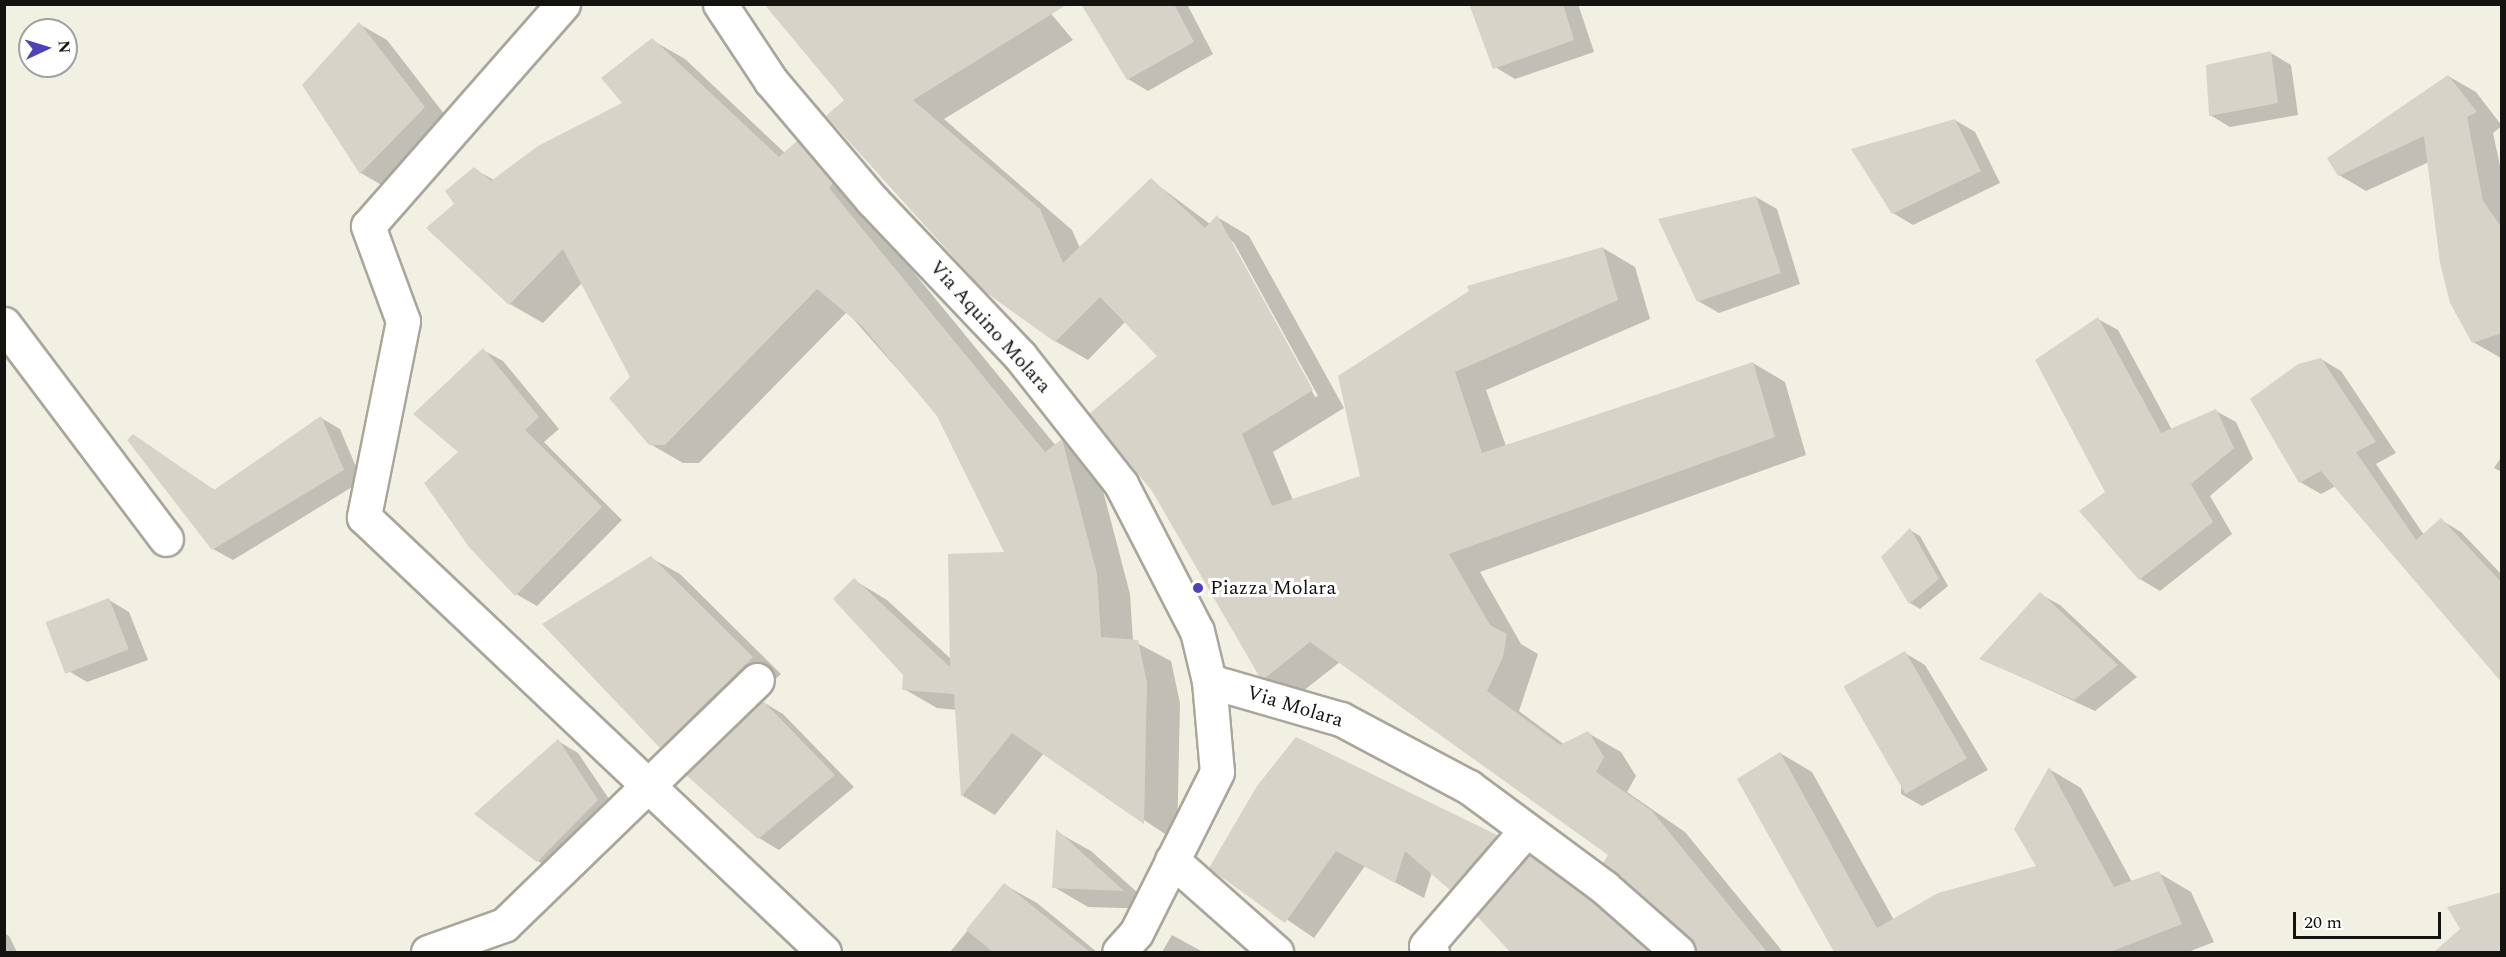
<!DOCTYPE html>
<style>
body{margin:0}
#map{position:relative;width:2506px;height:957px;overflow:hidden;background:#f2efe3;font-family:Spectral,serif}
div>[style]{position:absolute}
.shadow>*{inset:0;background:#0003}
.building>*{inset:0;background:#d7d3c8;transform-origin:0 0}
.roads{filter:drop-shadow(2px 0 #a9a69b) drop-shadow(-2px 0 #a9a69b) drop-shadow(0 2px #a9a69b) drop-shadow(0 -2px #a9a69b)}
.street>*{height:33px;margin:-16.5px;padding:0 16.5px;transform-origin:16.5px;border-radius:16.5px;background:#fff}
.secondary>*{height:33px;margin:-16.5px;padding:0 16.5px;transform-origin:16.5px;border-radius:16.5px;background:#fff}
.dots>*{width:16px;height:16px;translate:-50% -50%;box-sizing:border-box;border:3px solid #fff;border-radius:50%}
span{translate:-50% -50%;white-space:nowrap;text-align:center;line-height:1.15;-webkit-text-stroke:6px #fff;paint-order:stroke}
.street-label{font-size:20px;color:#14130f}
.poi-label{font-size:20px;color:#14130f}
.left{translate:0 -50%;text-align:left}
.frame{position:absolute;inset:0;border:6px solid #14130f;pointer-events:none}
.north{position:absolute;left:18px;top:18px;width:60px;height:60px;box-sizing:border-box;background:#fff;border:2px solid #a1a19f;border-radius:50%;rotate:86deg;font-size:16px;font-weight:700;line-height:24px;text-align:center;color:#14130f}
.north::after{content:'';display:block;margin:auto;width:21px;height:27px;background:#4d42b9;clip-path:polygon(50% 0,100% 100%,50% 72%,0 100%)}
.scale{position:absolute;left:2293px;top:912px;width:148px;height:27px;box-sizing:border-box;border:3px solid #14130f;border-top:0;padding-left:8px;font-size:18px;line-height:21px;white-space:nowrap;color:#14130f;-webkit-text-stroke:4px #fff;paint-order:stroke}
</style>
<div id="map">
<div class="shadow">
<i style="clip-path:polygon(evenodd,1043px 4px,1073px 40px,944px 119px,1072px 230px,1080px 248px,1151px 180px,1210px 224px,1217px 217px,1249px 236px,1344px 408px,1273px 452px,1293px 500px,1362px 477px,1340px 376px,1603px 248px,1635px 267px,1650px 319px,1486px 390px,1506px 446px,1753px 363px,1785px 382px,1806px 455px,1480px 572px,1521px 644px,1538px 654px,1519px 711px,1565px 745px,1588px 733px,1621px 752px,1636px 776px,1627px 792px,1685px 832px,1783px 952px,1697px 952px,1692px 937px,1610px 855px,1340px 662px,1298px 695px,1260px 675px,1159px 356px,1126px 321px,1088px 360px,1055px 341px,985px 290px,828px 116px,1043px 4px,1229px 238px,1234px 243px,1318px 396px,1315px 397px,1229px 238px)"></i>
<i style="clip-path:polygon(1104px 4px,1187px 4px,1213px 54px,1148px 91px,1128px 79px)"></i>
<i style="clip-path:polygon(1471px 4px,1578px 4px,1594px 52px,1515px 79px,1495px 67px)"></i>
<i style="clip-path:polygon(359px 24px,387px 40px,452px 124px,390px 190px,361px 173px,304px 85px)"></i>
<i style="clip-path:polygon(652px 40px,685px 59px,785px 153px,797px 143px,831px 162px,861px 208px,1056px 446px,1062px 441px,1095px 460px,1130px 594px,1133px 641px,1171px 661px,1180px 703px,1177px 842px,1044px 753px,995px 815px,963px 796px,957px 710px,937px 708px,904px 689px,904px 675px,854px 580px,887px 600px,951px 659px,1006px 553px,938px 415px,847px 312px,699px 463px,683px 463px,650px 444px,632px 377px,582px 283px,543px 323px,510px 304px,456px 204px,474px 169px,494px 180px,624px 104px)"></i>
<i style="clip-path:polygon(2271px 53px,2291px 65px,2298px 115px,2230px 127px,2210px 115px)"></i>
<i style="clip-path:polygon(2448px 76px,2476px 92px,2502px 126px,2493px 133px,2502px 175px,2501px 358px,2473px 342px,2429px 162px,2366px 191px,2339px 175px)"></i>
<i style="clip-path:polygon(1955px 120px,1975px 132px,2000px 183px,1913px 225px,1893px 213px)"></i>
<i style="clip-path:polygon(1756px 197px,1777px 209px,1800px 284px,1719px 313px,1698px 301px)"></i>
<i style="clip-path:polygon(2098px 319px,2118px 330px,2172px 430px,2216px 411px,2236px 422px,2253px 459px,2210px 496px,2232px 534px,2160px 591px,2140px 579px,2081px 511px,2107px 492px)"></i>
<i style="clip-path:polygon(483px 350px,503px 361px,559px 429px,544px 442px,622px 520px,537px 606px,516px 594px,460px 452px)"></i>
<i style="clip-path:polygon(2321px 359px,2341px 371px,2396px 453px,2376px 464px,2424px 535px,2441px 520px,2461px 532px,2502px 575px,2502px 674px,2336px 486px,2321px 494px,2300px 482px,2252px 399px)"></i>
<i style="clip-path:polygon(321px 418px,340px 429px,362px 481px,233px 560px,213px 549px,133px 436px,216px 491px)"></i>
<i style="clip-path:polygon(2502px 456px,2502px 472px,2494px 468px)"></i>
<i style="clip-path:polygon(1910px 530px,1920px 536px,1948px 586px,1920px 609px,1910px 603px,1883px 558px)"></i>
<i style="clip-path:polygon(651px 558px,680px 574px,781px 674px,690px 763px,661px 746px)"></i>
<i style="clip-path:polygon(2040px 594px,2060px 605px,2137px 677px,2095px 711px,1981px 658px)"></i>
<i style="clip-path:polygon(109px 600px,129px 612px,148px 660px,87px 682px,67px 670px)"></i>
<i style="clip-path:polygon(1905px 653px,1925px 665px,1988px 770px,1922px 806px,1901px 794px)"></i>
<i style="clip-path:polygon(763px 702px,783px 714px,854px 787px,779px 850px,759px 838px)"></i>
<i style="clip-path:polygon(1296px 739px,1496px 836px,1524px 852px,1479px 905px,1432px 872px,1424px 898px,1365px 866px,1314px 938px,1211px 867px)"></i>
<i style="clip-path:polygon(558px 741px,578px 753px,618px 812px,558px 873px,538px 861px)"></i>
<i style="clip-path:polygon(1780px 753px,1812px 772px,1894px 920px,2039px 867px,2049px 769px,2081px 788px,2132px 882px,2159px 873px,2191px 892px,2214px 942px,2188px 952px,1836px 952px,1739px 779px)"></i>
<i style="clip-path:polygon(1057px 832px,1091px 851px,1156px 909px,1088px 907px,1054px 887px)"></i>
<i style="clip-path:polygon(1530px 857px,1562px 875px,1656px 952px,1512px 952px,1479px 916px)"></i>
<i style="clip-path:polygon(1005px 885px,1037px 903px,1097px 952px,950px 952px)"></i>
<i style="clip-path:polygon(2502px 896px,2502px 952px,2436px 952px,2462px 929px)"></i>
<i style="clip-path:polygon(4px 933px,9px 936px,17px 952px,4px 952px)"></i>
<i style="clip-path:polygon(1172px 935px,1203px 952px,1162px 952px)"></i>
</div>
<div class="building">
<i style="clip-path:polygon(764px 4px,1068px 4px,913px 100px,1040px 209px,1063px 263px,1151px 178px,1205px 228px,1217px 215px,1313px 390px,1242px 434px,1272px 506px,1360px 476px,1338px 376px,1469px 291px,1467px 286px,1603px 247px,1618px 300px,1455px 372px,1482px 453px,1753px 362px,1775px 437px,1449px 554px,1490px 625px,1507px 634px,1503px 657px,1487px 691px,1560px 745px,1588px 731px,1604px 757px,1596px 772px,1652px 811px,1767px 952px,1696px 952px,1690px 938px,1603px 863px,1608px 855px,1310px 642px,1265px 678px,1259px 676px,1152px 491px,1089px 414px,1157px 356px,1100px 297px,1055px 342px,984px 291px,826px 116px,844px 100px)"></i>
<i style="clip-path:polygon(1081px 4px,1174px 4px,1194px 42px,1127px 80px)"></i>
<i style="clip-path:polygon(1469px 4px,1563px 4px,1574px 40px,1493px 69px)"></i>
<i style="clip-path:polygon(359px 22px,425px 107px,360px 174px,302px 85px)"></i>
<i style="clip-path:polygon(652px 38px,779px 157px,797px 141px,833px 183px,829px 188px,1045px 452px,1062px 439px,1097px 574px,1101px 637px,1138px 640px,1147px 683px,1144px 824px,1012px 733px,961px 797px,954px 694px,902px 690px,903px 675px,833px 599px,854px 578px,950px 667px,948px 554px,1004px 552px,937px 416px,863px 327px,817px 289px,665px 445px,649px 445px,609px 398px,630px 377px,563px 249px,509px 305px,426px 228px,454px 204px,445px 191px,474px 167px,491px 181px,538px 146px,622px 103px,601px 78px)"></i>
<i style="clip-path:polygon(2271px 51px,2278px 103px,2209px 116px,2206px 65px)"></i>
<i style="clip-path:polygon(2448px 75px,2477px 112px,2467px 117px,2483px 201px,2502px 228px,2502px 333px,2472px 343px,2450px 303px,2440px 263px,2424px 136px,2338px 176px,2327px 158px)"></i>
<i style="clip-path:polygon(1955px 119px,1981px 171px,1892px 214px,1851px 149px)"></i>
<i style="clip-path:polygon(1756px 196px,1781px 273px,1697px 302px,1658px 219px)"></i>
<i style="clip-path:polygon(2098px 317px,2161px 433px,2216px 409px,2234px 448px,2191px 484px,2213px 522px,2139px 580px,2079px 511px,2105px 492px,2035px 360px)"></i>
<i style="clip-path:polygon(483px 348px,539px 417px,525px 430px,602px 507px,515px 596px,469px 547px,424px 483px,458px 452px,413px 414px)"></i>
<i style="clip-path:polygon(2321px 358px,2376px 442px,2356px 452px,2416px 540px,2441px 518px,2502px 583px,2502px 683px,2321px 471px,2299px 483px,2250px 399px,2298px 364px)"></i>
<i style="clip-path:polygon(321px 416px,344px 470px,212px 550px,127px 440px,133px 434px,214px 490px)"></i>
<i style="clip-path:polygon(1910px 528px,1939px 579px,1909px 604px,1881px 557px)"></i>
<i style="clip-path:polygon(651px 556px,753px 657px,660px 748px,542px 624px)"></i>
<i style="clip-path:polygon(2040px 592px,2118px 665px,2074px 700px,1979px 659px)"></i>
<i style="left:109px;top:598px;width:55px;height:68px;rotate:69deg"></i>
<i style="left:1905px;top:651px;width:124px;height:71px;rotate:60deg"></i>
<i style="clip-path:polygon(763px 701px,835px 775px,758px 839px,686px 775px)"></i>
<i style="clip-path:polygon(1296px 737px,1497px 835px,1450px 890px,1405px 851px,1395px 883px,1336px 851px,1285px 923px,1209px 868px,1257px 786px)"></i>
<i style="clip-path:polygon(558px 739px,598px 800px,537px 862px,474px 814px)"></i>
<i style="clip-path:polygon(1780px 752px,1877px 928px,1938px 893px,2036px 866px,2014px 829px,2049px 767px,2114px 887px,2159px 871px,2182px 924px,2110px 952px,1834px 952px,1737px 779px)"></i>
<i style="clip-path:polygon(1056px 829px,1124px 891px,1052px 888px)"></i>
<i style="clip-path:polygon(1529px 855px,1592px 902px,1650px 952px,1510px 952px,1477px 916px)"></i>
<i style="clip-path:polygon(1004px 883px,1090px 952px,993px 952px,966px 930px)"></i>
<i style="clip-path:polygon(2502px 892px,2502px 952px,2434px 952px,2460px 929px,2447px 907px)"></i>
</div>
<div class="roads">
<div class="street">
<i style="left:563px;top:4px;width:295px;rotate:131.3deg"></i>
<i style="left:368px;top:226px;width:101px;rotate:69.8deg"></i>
<i style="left:403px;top:321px;width:200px;rotate:101.3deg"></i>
<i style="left:364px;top:517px;width:633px;rotate:43.4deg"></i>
<i style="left:4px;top:324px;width:269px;rotate:53deg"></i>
<i style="left:1209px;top:681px;width:137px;rotate:16.1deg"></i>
<i style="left:1341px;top:719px;width:145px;rotate:28deg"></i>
<i style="left:1469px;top:787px;width:168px;rotate:36.5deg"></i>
<i style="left:1604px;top:887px;width:98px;rotate:41.3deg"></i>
<i style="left:1172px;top:860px;width:139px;rotate:41.5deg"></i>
<i style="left:428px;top:952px;width:81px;rotate:-19.6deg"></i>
<i style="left:504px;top:925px;width:352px;rotate:-44.1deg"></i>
<i style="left:1432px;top:952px;width:8px;rotate:-135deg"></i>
<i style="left:1426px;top:946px;width:153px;rotate:-49.2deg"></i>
</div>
<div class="secondary">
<i style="left:720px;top:4px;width:92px;rotate:56.5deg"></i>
<i style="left:771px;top:81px;width:156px;rotate:49.7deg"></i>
<i style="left:872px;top:200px;width:215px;rotate:46.5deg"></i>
<i style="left:1020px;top:356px;width:163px;rotate:51.7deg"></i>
<i style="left:1121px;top:484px;width:165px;rotate:62.7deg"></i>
<i style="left:1197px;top:631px;width:51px;rotate:76.5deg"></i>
<i style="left:1209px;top:681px;width:91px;rotate:85deg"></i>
<i style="left:1217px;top:772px;width:180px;rotate:116.7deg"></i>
<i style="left:1136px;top:933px;width:25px;rotate:132deg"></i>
</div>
</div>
<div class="dots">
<i style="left:1198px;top:588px;background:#4d42b9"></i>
</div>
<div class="street-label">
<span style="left:990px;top:327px;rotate:48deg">Via Aquino Molara</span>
<span style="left:1295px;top:707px;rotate:17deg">Via Molara</span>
</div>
<div class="poi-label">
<span class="left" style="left:1210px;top:588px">Piazza Molara</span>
</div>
<div class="frame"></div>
<div class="north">N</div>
<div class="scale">20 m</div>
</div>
